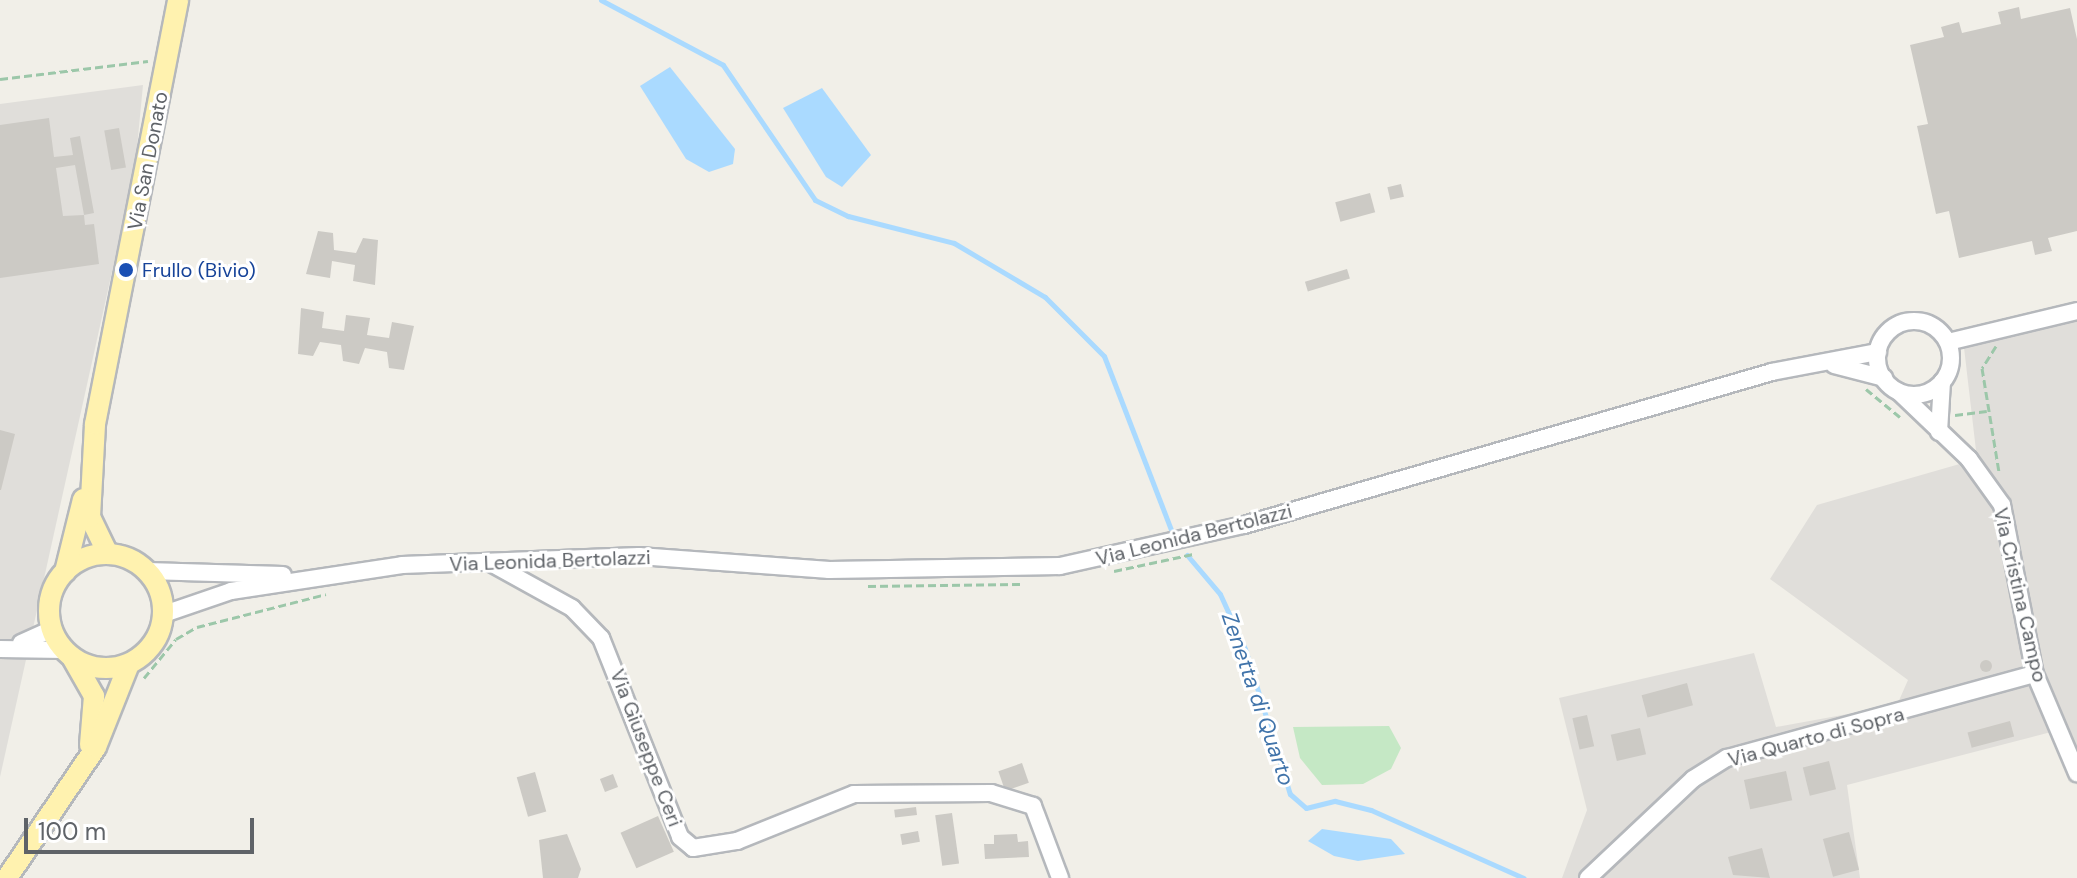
<!DOCTYPE html>
<style>
body{margin:0}
#map{position:relative;width:2077px;height:878px;overflow:hidden;background:#f1efe8;font-family:"DM Sans",sans-serif}
div>[style]{position:absolute}
.industrial>*{inset:0;background:#e0deda}
.green>*{inset:0;background:#c5e8c5}
.water>*{inset:0;background:#aadaff}
.stream>*{height:5px;margin:-2.5px;padding:0 2.5px;transform-origin:2.5px;border-radius:2.5px;background:#aadaff}
.building>*{inset:0;background:#cccac5;transform-origin:0 0}
.round{border-radius:50%}
.path>*{height:3px;margin-top:-1.5px;transform-origin:0;background:repeating-linear-gradient(90deg,#9cc7a9 0 8px,transparent 0 12px)}
.roads{filter:drop-shadow(2px 0 #b5b8bc) drop-shadow(-2px 0 #b5b8bc) drop-shadow(0 2px #b5b8bc) drop-shadow(0 -2px #b5b8bc)}
.minor>*{height:16px;margin:-8px;padding:0 8px;transform-origin:8px;border-radius:8px;background:#fff}
.minor>.ring{margin:-8px;padding:0;box-sizing:content-box;background:none;border:16px solid #fff;border-radius:50%}
.major>*{height:20px;margin:-10px;padding:0 10px;transform-origin:10px;border-radius:10px;background:#fff2af}
.major>.ring{margin:-10px;padding:0;box-sizing:content-box;background:none;border:20px solid #fff2af;border-radius:50%}
.dots>*{width:22px;height:22px;translate:-50% -50%;box-sizing:border-box;border:4px solid #fff;border-radius:50%}
span{translate:-50% -50%;white-space:nowrap;text-align:center;line-height:1.15;-webkit-text-stroke:6px #fff;paint-order:stroke}
.street-label{font-size:20px;color:#5f6368}
.transit-label{font-size:20px;color:#164399}
.left{translate:0 -50%;text-align:left}
.water-label{font-size:22px;color:#4174aa;font-style:italic}
.scale{position:absolute;left:24px;top:818px;width:230px;height:36px;box-sizing:border-box;border:4px solid #5f6368;border-top:0;padding-left:10px;font-size:24px;line-height:28px;white-space:nowrap;color:#5f6368;-webkit-text-stroke:6px #fff;paint-order:stroke}
</style>
<div id="map">
<div class="industrial">
<i style="clip-path:polygon(143px 85px,135px 168px,0 777px,0 104px)"></i>
<i style="clip-path:polygon(2077px 311px,2077px 785px,2051px 732px,1847px 785px,1860px 878px,1562px 878px,1587px 810px,1559px 698px,1754px 653px,1776px 727px,1897px 705px,1908px 680px,1770px 579px,1817px 505px,1977px 459px,1963px 339px)"></i>
</div>
<div class="green">
<i style="clip-path:polygon(1389px 726px,1401px 748px,1391px 769px,1363px 784px,1322px 785px,1300px 758px,1293px 727px)"></i>
</div>
<div class="water">
<i style="clip-path:polygon(670px 67px,735px 149px,733px 164px,709px 172px,686px 159px,640px 86px)"></i>
<i style="clip-path:polygon(822px 88px,871px 155px,842px 187px,826px 177px,783px 108px)"></i>
<i style="clip-path:polygon(1322px 829px,1391px 839px,1405px 854px,1358px 861px,1334px 856px,1308px 841px)"></i>
</div>
<div class="stream">
<i style="left:601px;top:0;width:138px;rotate:28deg"></i>
<i style="left:723px;top:65px;width:163px;rotate:55.7deg"></i>
<i style="left:815px;top:200px;width:37px;rotate:26deg"></i>
<i style="left:848px;top:216px;width:109px;rotate:14.3deg"></i>
<i style="left:954px;top:243px;width:106px;rotate:30.7deg"></i>
<i style="left:1045px;top:297px;width:83px;rotate:45deg"></i>
<i style="left:1104px;top:356px;width:186px;rotate:68.9deg"></i>
<i style="left:1187px;top:555px;width:51px;rotate:49.8deg"></i>
<i style="left:1220px;top:594px;width:60px;rotate:65.6deg"></i>
<i style="left:1245px;top:649px;width:152px;rotate:72.8deg"></i>
<i style="left:1290px;top:794px;width:21px;rotate:41deg"></i>
<i style="left:1306px;top:808px;width:30px;rotate:-14deg"></i>
<i style="left:1335px;top:801px;width:37px;rotate:14deg"></i>
<i style="left:1371px;top:810px;width:167px;rotate:24deg"></i>
</div>
<div class="building">
<i style="clip-path:polygon(2019px 7px,2021px 19px,2070px 8px,2077px 39px,2077px 231px,2048px 238px,2052px 251px,2035px 255px,2032px 241px,1959px 258px,1949px 211px,1936px 214px,1917px 126px,1928px 124px,1910px 45px,1944px 37px,1941px 27px,1959px 22px,1962px 33px,2001px 24px,1998px 12px)"></i>
<i style="clip-path:polygon(49px 118px,54px 157px,73px 155px,70px 138px,80px 136px,94px 213px,84px 215px,75px 165px,56px 168px,63px 216px,84px 215px,85px 225px,94px 224px,99px 264px,0 278px,0 125px)"></i>
<i style="left:119px;top:128px;width:40px;height:15px;rotate:80deg"></i>
<i style="left:1401px;top:184px;width:13px;height:14px;rotate:77deg"></i>
<i style="left:1370px;top:193px;width:20px;height:36px;rotate:75deg"></i>
<i style="clip-path:polygon(318px 231px,333px 233px,334px 250px,356px 253px,363px 238px,378px 240px,375px 285px,353px 281px,355px 265px,332px 261px,330px 278px,306px 274px)"></i>
<i style="left:1347px;top:269px;width:10px;height:44px;rotate:73deg"></i>
<i style="clip-path:polygon(301px 308px,324px 312px,322px 328px,344px 331px,346px 315px,370px 318px,367px 335px,389px 338px,392px 322px,414px 326px,404px 370px,389px 368px,387px 352px,365px 348px,359px 364px,343px 361px,341px 345px,320px 342px,313px 356px,298px 354px)"></i>
<i style="clip-path:polygon(0 430px,15px 434px,1px 490px,0 490px)"></i>
<i class="round" style="left:1980px;top:660px;width:12px;height:12px"></i>
<i style="left:1687px;top:683px;width:23px;height:47px;rotate:75deg"></i>
<i style="left:1587px;top:715px;width:32px;height:15px;rotate:77deg"></i>
<i style="left:2010px;top:721px;width:16px;height:44px;rotate:75deg"></i>
<i style="left:1640px;top:728px;width:27px;height:30px;rotate:77deg"></i>
<i style="left:1829px;top:761px;width:29px;height:27px;rotate:76deg"></i>
<i style="left:1022px;top:763px;width:21px;height:25px;rotate:71deg"></i>
<i style="left:1786px;top:771px;width:30px;height:43px;rotate:78deg"></i>
<i style="left:535px;top:772px;width:41px;height:19px;rotate:74deg"></i>
<i style="left:613px;top:774px;width:14px;height:14px;rotate:69deg"></i>
<i style="left:916px;top:807px;width:8px;height:22px;rotate:83deg"></i>
<i style="left:952px;top:813px;width:51px;height:17px;rotate:82deg"></i>
<i style="left:658px;top:816px;width:39px;height:41px;rotate:66deg"></i>
<i style="left:918px;top:831px;width:11px;height:18px;rotate:80deg"></i>
<i style="left:1849px;top:832px;width:39px;height:27px;rotate:75deg"></i>
<i style="clip-path:polygon(567px 834px,581px 869px,578px 878px,543px 878px,539px 840px)"></i>
<i style="clip-path:polygon(1017px 834px,1018px 842px,1028px 841px,1029px 857px,985px 859px,984px 844px,994px 844px,994px 835px)"></i>
<i style="clip-path:polygon(1762px 848px,1770px 878px,1733px 875px,1728px 857px)"></i>
</div>
<div class="path">
<i style="left:0;top:79px;width:149px;rotate:-6.9deg"></i>
<i style="left:1996px;top:346px;width:26px;rotate:122deg"></i>
<i style="left:1982px;top:368px;width:105px;rotate:80.7deg"></i>
<i style="left:1866px;top:389px;width:44px;rotate:39.5deg"></i>
<i style="left:1955px;top:415px;width:32px;rotate:-7deg"></i>
<i style="left:1114px;top:571px;width:81px;rotate:-12.1deg"></i>
<i style="left:868px;top:586px;width:152px;rotate:-0.8deg"></i>
<i style="left:144px;top:678px;width:50px;rotate:-50.6deg"></i>
<i style="left:176px;top:639px;width:24px;rotate:-30deg"></i>
<i style="left:197px;top:627px;width:133px;rotate:-14.3deg"></i>
</div>
<div class="roads">
<div class="minor">
<i class="ring" style="left:1877px;top:321px;width:58px;height:58px"></i>
<i style="left:1948px;top:342px;width:133px;rotate:-13.5deg"></i>
<i style="left:1834px;top:365px;width:52px;rotate:14.6deg"></i>
<i style="left:1899px;top:392px;width:97px;rotate:43.7deg"></i>
<i style="left:1969px;top:459px;width:57px;rotate:54.3deg"></i>
<i style="left:2002px;top:505px;width:172px;rotate:79deg"></i>
<i style="left:2035px;top:674px;width:108px;rotate:67deg"></i>
<i style="left:1939px;top:432px;width:50px;rotate:-86.6deg"></i>
<i style="left:489px;top:562px;width:95px;rotate:29deg"></i>
<i style="left:572px;top:608px;width:42px;rotate:46deg"></i>
<i style="left:601px;top:638px;width:214px;rotate:68.3deg"></i>
<i style="left:680px;top:837px;width:17px;rotate:40deg"></i>
<i style="left:693px;top:848px;width:45px;rotate:-9deg"></i>
<i style="left:737px;top:841px;width:126px;rotate:-21.9deg"></i>
<i style="left:854px;top:794px;width:137px;rotate:-0.4deg"></i>
<i style="left:991px;top:793px;width:44px;rotate:17.2deg"></i>
<i style="left:1033px;top:806px;width:77px;rotate:69.4deg"></i>
<i style="left:147px;top:571px;width:136px;rotate:1.7deg"></i>
<i style="left:164px;top:614px;width:71px;rotate:-18.9deg"></i>
<i style="left:231px;top:591px;width:173px;rotate:-8.6deg"></i>
<i style="left:402px;top:565px;width:237px;rotate:-2.2deg"></i>
<i style="left:639px;top:556px;width:191px;rotate:4.2deg"></i>
<i style="left:829px;top:570px;width:231px;rotate:-1deg"></i>
<i style="left:1060px;top:566px;width:189px;rotate:-12.6deg"></i>
<i style="left:1244px;top:525px;width:550px;rotate:-16.16deg"></i>
<i style="left:1772px;top:372px;width:108px;rotate:-10.7deg"></i>
<i style="left:21px;top:643px;width:34px;rotate:-24deg"></i>
<i style="left:0;top:649px;width:64px;rotate:0.9deg"></i>
<i style="left:1588px;top:878px;width:144px;rotate:-43.3deg"></i>
<i style="left:1693px;top:779px;width:40px;rotate:-32deg"></i>
<i style="left:1727px;top:758px;width:319px;rotate:-15.3deg"></i>
</div>
<div class="major">
<i style="left:108px;top:554px;width:41px;rotate:-115.9deg"></i>
<i style="left:90px;top:517px;width:93px;rotate:-86.9deg"></i>
<i style="left:95px;top:424px;width:432px;rotate:-78.9deg"></i>
<i class="ring" style="left:49px;top:554px;width:94px;height:94px"></i>
<i style="left:65px;top:572px;width:75px;rotate:-76.1deg"></i>
<i style="left:73px;top:659px;width:43px;rotate:60.4deg"></i>
<i style="left:94px;top:696px;width:49px;rotate:94.7deg"></i>
<i style="left:7px;top:878px;width:158px;rotate:-55.8deg"></i>
<i style="left:96px;top:747px;width:89px;rotate:-68.3deg"></i>
</div>
</div>
<div class="dots">
<i style="left:126px;top:270px;background:#1a4fb4"></i>
</div>
<div class="street-label">
<span style="left:148px;top:161px;rotate:-79deg">Via San Donato</span>
<span style="left:1194px;top:535px;rotate:-14deg">Via Leonida Bertolazzi</span>
<span style="left:550px;top:561px;rotate:-2deg">Via Leonida Bertolazzi</span>
<span style="left:2020px;top:595px;rotate:77deg">Via Cristina Campo</span>
<span style="left:1816px;top:737px;rotate:-15deg">Via Quarto di Sopra</span>
<span style="left:646px;top:748px;rotate:69deg">Via Giuseppe Ceri</span>
</div>
<div class="transit-label">
<span class="left" style="left:142px;top:270px">Frullo (Bivio)</span>
</div>
<div class="water-label">
<span style="left:1258px;top:699px;rotate:71deg">Zenetta di Quarto</span>
</div>
<div class="scale">100 m</div>
</div>
